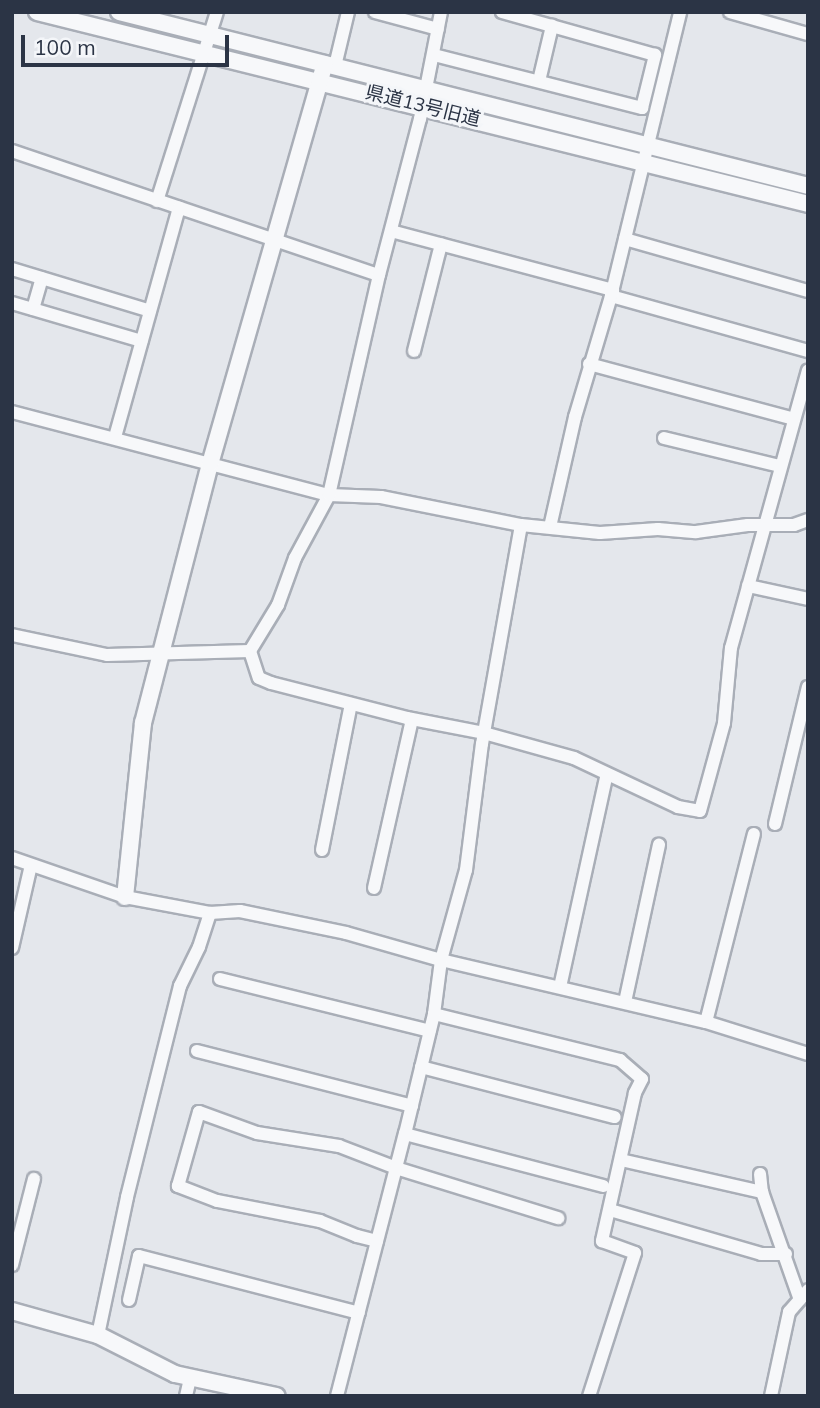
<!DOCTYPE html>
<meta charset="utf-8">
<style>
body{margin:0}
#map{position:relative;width:820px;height:1408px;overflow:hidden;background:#e4e7ec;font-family:Mulish,"Noto Sans JP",sans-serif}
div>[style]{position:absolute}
.roads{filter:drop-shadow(2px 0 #a9aeb7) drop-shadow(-2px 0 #a9aeb7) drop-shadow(0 2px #a9aeb7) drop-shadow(0 -2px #a9aeb7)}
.minor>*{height:12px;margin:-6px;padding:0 6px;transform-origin:6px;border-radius:6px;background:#f7f8fa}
.tertiary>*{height:16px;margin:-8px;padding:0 8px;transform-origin:8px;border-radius:8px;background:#f7f8fa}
span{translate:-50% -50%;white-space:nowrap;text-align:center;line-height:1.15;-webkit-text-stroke:6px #f4f6f9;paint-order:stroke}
.street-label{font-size:19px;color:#2b3445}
.frame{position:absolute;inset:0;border:14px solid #2b3445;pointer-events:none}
.scale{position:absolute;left:21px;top:35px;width:208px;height:32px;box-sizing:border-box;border:4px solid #2b3445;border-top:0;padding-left:9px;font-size:21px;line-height:24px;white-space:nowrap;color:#2b3445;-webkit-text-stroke:5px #f4f6f9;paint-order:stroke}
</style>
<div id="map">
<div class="roads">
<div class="minor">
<i style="left:375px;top:12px;width:65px;rotate:15.1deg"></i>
<i style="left:730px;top:12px;width:81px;rotate:15.8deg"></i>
<i style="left:434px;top:55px;width:215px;rotate:14.3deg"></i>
<i style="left:642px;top:108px;width:55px;rotate:-76.2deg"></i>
<i style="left:655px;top:55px;width:159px;rotate:-164.3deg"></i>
<i style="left:335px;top:66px;width:56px;rotate:-76.5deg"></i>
<i style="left:539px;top:81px;width:57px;rotate:-76.7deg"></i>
<i style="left:12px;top:151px;width:387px;rotate:18.7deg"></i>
<i style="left:157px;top:201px;width:198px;rotate:-72.4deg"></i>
<i style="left:391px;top:231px;width:230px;rotate:14.9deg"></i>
<i style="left:625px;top:239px;width:190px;rotate:15.9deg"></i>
<i style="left:12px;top:269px;width:144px;rotate:16.9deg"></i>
<i style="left:611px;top:296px;width:205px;rotate:15.6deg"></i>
<i style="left:12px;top:303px;width:135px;rotate:16.3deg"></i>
<i style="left:33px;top:309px;width:32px;rotate:-74deg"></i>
<i style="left:414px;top:351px;width:110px;rotate:-75.8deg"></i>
<i style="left:589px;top:364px;width:212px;rotate:15deg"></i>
<i style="left:12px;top:412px;width:328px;rotate:14.7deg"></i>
<i style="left:329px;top:495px;width:52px;rotate:2.2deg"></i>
<i style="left:381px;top:497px;width:143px;rotate:11.3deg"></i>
<i style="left:521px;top:525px;width:79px;rotate:5.8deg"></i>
<i style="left:600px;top:533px;width:58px;rotate:-3.9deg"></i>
<i style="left:658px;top:529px;width:38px;rotate:5deg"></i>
<i style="left:696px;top:532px;width:52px;rotate:-7.7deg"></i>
<i style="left:748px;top:525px;width:46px"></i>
<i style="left:794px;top:525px;width:15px;rotate:-20deg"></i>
<i style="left:115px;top:437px;width:238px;rotate:-74.4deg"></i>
<i style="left:664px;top:438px;width:119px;rotate:13.6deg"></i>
<i style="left:550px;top:527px;width:113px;rotate:-77.2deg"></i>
<i style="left:575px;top:417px;width:126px;rotate:-73.4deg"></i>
<i style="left:611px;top:296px;width:292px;rotate:-76.3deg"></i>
<i style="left:748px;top:586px;width:61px;rotate:12.2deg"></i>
<i style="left:12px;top:635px;width:97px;rotate:11.9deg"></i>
<i style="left:107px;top:655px;width:143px;rotate:-1.6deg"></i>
<i style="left:250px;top:651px;width:54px;rotate:-58.7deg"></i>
<i style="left:278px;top:605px;width:50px;rotate:-70.1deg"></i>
<i style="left:295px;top:558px;width:72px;rotate:-61.6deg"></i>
<i style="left:329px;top:495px;width:226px;rotate:-77.2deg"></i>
<i style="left:379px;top:275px;width:161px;rotate:-75.3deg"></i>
<i style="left:420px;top:119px;width:109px;rotate:-78.9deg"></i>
<i style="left:250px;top:651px;width:28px;rotate:72deg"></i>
<i style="left:259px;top:678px;width:13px;rotate:23deg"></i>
<i style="left:271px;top:683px;width:140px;rotate:14.4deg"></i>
<i style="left:407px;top:718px;width:78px;rotate:11deg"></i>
<i style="left:484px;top:733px;width:93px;rotate:15.5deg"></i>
<i style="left:574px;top:758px;width:115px;rotate:25.2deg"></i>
<i style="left:678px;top:807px;width:22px;rotate:10deg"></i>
<i style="left:700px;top:811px;width:91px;rotate:-74.7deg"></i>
<i style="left:724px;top:723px;width:75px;rotate:-84.7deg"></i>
<i style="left:731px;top:648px;width:288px;rotate:-74.5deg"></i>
<i style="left:775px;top:824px;width:141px;rotate:-76.5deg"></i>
<i style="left:322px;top:850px;width:149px;rotate:-78.8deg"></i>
<i style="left:12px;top:858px;width:120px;rotate:19deg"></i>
<i style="left:125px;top:897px;width:86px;rotate:10.7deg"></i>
<i style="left:210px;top:913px;width:30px;rotate:-4deg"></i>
<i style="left:240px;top:911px;width:108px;rotate:11.7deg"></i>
<i style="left:346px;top:933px;width:99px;rotate:15.9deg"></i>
<i style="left:441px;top:960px;width:272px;rotate:13.2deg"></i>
<i style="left:706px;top:1022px;width:107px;rotate:17.4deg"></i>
<i style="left:374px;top:888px;width:173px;rotate:-77.3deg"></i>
<i style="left:12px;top:948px;width:85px;rotate:-77.1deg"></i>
<i style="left:220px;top:979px;width:216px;rotate:13.9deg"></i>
<i style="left:560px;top:987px;width:218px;rotate:-77.6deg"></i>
<i style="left:625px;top:1002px;width:161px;rotate:-77.8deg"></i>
<i style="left:434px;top:1014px;width:192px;rotate:13.9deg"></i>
<i style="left:620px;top:1060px;width:29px;rotate:41deg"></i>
<i style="left:642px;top:1079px;width:16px;rotate:117deg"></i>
<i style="left:635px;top:1093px;width:152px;rotate:102.6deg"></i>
<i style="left:602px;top:1241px;width:35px;rotate:20deg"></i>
<i style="left:635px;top:1253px;width:150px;rotate:107.8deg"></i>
<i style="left:706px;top:1022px;width:194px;rotate:-75.7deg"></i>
<i style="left:197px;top:1051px;width:222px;rotate:14.3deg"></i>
<i style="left:421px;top:1067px;width:200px;rotate:14.5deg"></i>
<i style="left:405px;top:1134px;width:205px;rotate:14.7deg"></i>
<i style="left:621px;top:1160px;width:145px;rotate:12.8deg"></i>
<i style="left:760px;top:1174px;width:18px;rotate:84deg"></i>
<i style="left:762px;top:1192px;width:114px;rotate:70.6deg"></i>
<i style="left:610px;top:1210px;width:157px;rotate:16.2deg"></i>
<i style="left:761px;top:1254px;width:25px"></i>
<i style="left:377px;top:1241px;width:21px;rotate:-166deg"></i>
<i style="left:357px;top:1236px;width:40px;rotate:-158deg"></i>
<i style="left:320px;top:1221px;width:105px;rotate:-169deg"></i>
<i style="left:217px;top:1201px;width:42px;rotate:-159deg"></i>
<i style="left:178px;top:1186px;width:77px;rotate:-74.2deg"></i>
<i style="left:199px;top:1112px;width:62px;rotate:19.9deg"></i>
<i style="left:257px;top:1133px;width:83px;rotate:9deg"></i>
<i style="left:339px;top:1146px;width:61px;rotate:21.1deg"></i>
<i style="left:396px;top:1168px;width:170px;rotate:17.2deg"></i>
<i style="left:12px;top:1265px;width:89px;rotate:-75.7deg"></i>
<i style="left:129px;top:1300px;width:45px;rotate:-77.2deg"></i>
<i style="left:139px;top:1256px;width:227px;rotate:14.5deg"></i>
<i style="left:98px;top:1335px;width:141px;rotate:-78.1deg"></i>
<i style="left:127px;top:1197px;width:218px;rotate:-75.9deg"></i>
<i style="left:180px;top:986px;width:43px;rotate:-64deg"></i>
<i style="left:199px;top:947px;width:36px;rotate:-72deg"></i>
<i style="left:186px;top:1396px;width:18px;rotate:-77deg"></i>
<i style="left:337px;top:1396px;width:271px;rotate:-75.5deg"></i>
<i style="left:405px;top:1134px;width:123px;rotate:-76.4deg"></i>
<i style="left:434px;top:1014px;width:54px;rotate:-82.6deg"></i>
<i style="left:441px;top:960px;width:93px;rotate:-74.5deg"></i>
<i style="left:466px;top:870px;width:127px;rotate:-82.8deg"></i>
<i style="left:482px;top:744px;width:222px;rotate:-79.9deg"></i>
<i style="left:771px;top:1396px;width:86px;rotate:-77.9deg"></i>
<i style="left:789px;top:1312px;width:29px;rotate:-49deg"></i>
</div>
<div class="tertiary">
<i style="left:37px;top:12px;width:795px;rotate:13.98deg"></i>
<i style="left:119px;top:12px;width:711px;rotate:14.17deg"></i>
<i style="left:125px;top:897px;width:175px;rotate:-84.1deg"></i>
<i style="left:143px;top:723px;width:268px;rotate:-75.5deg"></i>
<i style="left:210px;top:464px;width:416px;rotate:-74deg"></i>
<i style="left:12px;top:1311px;width:89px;rotate:15.6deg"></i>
<i style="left:98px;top:1335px;width:86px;rotate:26.9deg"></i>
<i style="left:175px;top:1374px;width:104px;rotate:12.2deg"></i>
</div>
</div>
<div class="street-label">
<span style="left:423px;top:106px;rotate:14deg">県道13号旧道</span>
</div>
<div class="frame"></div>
<div class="scale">100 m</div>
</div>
